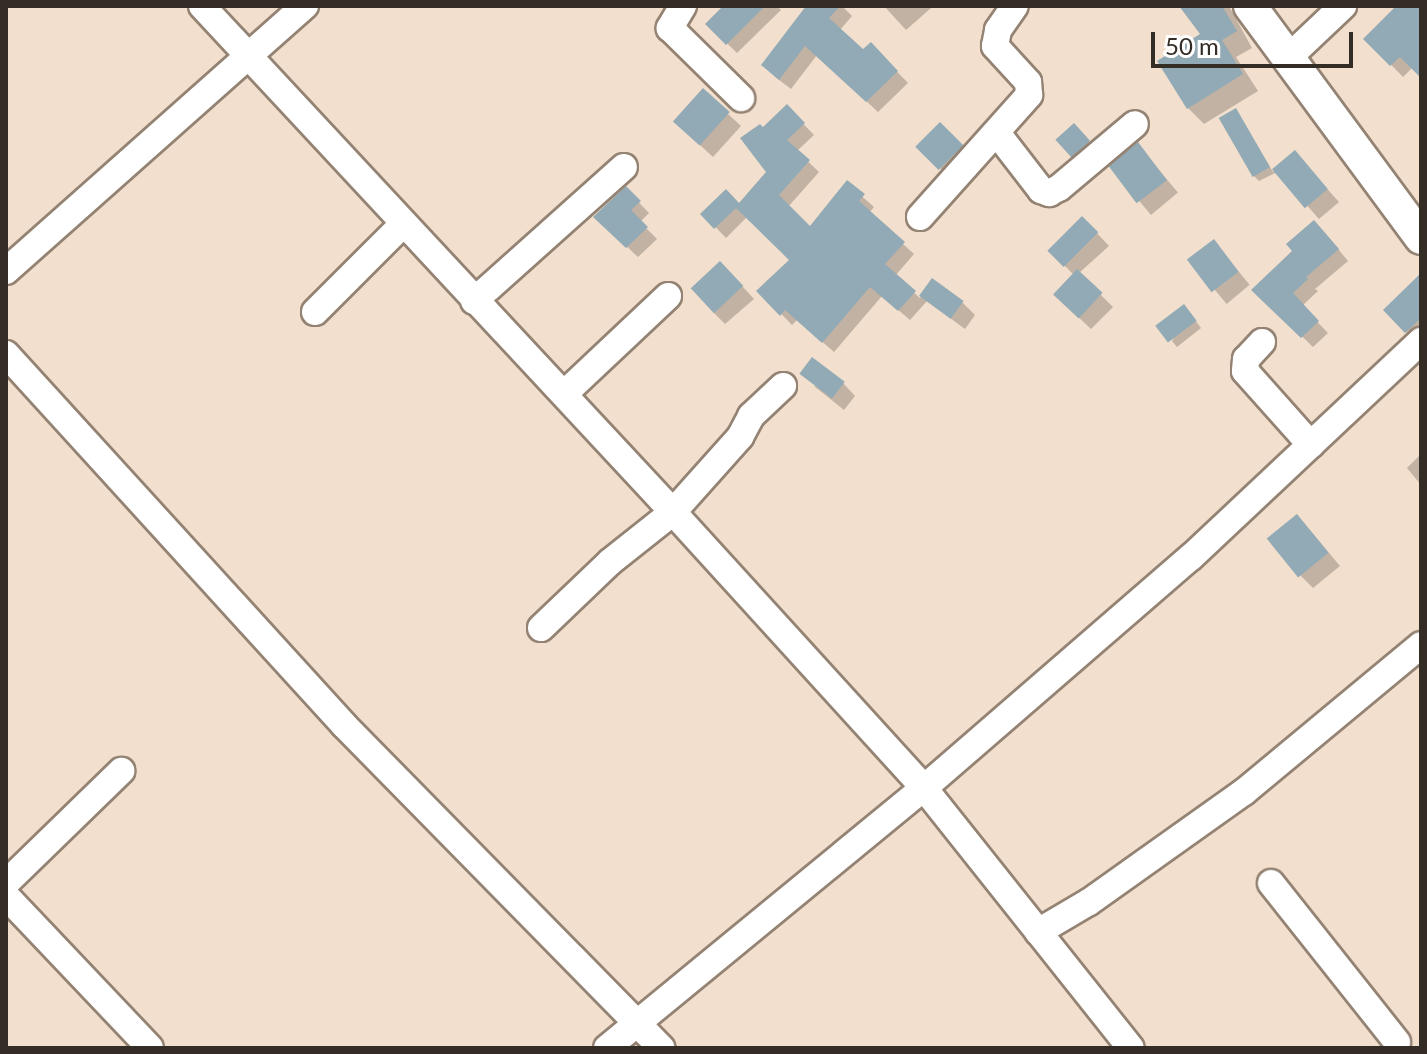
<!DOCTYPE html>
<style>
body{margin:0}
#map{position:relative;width:1427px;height:1054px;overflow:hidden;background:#f2dfcd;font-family:Lato,sans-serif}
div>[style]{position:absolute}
.shadow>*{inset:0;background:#0003;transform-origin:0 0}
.building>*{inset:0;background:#91aab5;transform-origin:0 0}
.roads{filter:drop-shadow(2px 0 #948373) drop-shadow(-2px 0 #948373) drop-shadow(0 2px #948373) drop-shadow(0 -2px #948373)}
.minor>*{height:26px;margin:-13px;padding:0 13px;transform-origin:13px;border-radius:13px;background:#fff}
.tertiary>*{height:32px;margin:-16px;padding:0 16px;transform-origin:16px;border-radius:16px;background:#fff}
span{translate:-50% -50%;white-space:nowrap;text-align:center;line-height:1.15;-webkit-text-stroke:8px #fff;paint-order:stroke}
.frame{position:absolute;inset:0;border:8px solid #342d26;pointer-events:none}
.scale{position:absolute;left:1151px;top:32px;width:202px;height:36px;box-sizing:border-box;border:4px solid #342d26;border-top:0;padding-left:10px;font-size:24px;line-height:28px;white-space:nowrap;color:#342d26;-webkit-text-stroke:6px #fff;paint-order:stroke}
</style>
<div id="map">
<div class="shadow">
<i style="clip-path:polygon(726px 6px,777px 6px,781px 10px,737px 53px,707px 24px)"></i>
<i style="clip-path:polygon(808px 6px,842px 6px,852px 16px,840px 30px,863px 52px,871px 45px,908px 83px,878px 112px,817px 55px,791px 89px,774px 76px)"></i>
<i style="clip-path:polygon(884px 6px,929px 6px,931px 8px,906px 30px)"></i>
<i style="clip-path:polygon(1181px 6px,1229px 6px,1252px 48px,1236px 57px,1258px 91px,1204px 124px,1188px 108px,1203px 35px)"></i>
<i style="clip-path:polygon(1399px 6px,1417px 6px,1421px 10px,1421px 75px,1413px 67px,1403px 77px,1366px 39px)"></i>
<i style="clip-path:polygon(703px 91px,741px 126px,713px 157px,688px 134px)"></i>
<i style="clip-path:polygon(787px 107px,814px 135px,797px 151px,819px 172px,788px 207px,810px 229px,847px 183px,874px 207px,869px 213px,914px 254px,895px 276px,920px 298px,932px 281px,963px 303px,975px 315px,965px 329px,927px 301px,910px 320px,882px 296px,834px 352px,797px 320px,792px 325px,759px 291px,792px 260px,747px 217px,726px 238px,703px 214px,740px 206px,769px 172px,763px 130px)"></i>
<i style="clip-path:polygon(1236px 111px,1273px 172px,1295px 153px,1339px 202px,1319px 219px,1277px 172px,1259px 181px,1254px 176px)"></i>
<i style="left:940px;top:125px;width:47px;height:30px;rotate:46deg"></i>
<i style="left:1074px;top:126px;width:30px;height:21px;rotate:48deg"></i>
<i style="left:1138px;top:145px;width:62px;height:35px;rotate:50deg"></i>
<i style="clip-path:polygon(626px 189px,649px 213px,640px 222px,657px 239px,638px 257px,595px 217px)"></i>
<i style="clip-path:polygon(1094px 230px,1109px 246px,1079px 273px,1113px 307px,1091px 329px,1055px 295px,1074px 275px,1063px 264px)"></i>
<i style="clip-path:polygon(1325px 233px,1348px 261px,1315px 289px,1318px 291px,1302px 306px,1328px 333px,1313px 347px,1254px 290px)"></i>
<i style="left:1213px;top:241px;width:57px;height:30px;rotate:50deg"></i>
<i style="clip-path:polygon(732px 275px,754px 299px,725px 324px,713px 312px)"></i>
<i style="clip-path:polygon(1421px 276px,1421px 342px,1418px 344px,1385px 310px)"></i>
<i style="clip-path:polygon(1189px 312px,1201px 328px,1177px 347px,1172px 341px)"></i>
<i style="clip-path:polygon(843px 383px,855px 396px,844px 410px,814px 386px)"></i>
<i style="clip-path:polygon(1421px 454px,1421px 485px,1407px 468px)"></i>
<i style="clip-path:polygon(1309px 529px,1340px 566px,1313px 588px,1301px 576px)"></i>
</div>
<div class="building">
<i style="clip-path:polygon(723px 6px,765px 6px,726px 45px,705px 24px)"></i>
<i style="clip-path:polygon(806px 6px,840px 6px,829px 18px,863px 49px,871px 42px,898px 71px,866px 102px,805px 46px,779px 80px,761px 65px)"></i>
<i style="clip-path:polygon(1179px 6px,1222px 6px,1237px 31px,1222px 40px,1243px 74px,1187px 109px,1157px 61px,1200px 34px)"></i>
<i style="clip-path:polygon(1396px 6px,1421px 6px,1421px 78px,1400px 57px,1390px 66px,1363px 39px)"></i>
<i style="left:703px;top:88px;width:36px;height:45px;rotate:42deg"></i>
<i style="clip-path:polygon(787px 104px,805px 123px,787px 140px,810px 160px,779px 195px,810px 226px,847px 180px,865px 194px,859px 201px,905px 242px,885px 264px,916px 291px,898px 311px,870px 287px,822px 343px,785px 310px,780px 316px,756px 291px,789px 260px,736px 208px,714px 229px,700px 214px,726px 189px,739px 203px,766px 172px,740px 138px,760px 124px,763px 127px)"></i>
<i style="left:1236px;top:108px;width:68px;height:20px;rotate:60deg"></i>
<i style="left:940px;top:122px;width:33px;height:35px;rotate:45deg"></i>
<i style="left:1074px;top:123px;width:24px;height:25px;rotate:48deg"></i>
<i style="left:1138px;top:142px;width:48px;height:38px;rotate:53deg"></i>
<i style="left:1295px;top:150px;width:51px;height:30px;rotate:50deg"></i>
<i style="clip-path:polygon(626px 186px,641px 201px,631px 210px,648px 227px,626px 248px,593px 217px)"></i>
<i style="left:1082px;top:216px;width:23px;height:49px;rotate:45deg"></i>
<i style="clip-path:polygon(1314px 220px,1339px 249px,1306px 277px,1308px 279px,1293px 293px,1319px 321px,1301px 338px,1251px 290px,1292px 251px,1286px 244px)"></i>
<i style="left:1214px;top:239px;width:41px;height:34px;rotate:53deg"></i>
<i style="left:720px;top:261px;width:34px;height:40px;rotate:47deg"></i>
<i style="left:1077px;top:269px;width:35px;height:35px;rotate:43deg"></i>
<i style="clip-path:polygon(1421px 273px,1421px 318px,1405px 333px,1383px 310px)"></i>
<i style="left:932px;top:278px;width:39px;height:22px;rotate:36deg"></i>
<i style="left:1184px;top:304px;width:21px;height:36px;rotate:53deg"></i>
<i style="left:812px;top:357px;width:41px;height:21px;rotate:37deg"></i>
<i style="left:1297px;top:514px;width:50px;height:39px;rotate:51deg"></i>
</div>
<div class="roads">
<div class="minor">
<i style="left:202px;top:6px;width:691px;rotate:47.05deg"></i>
<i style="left:673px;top:512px;width:373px;rotate:47.7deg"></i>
<i style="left:924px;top:788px;width:332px;rotate:51.5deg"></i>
<i style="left:683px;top:6px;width:26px;rotate:121deg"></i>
<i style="left:670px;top:28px;width:100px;rotate:44.6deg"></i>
<i style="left:1288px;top:58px;width:76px;rotate:-43.4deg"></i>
<i style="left:997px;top:133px;width:72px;rotate:52.3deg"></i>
<i style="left:1041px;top:190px;width:9px;rotate:21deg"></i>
<i style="left:1049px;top:193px;width:11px;rotate:-27deg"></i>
<i style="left:1059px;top:188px;width:99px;rotate:-40.1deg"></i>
<i style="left:920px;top:217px;width:164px;rotate:-48.2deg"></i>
<i style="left:1029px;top:95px;width:13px;rotate:-94deg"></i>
<i style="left:1028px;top:82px;width:49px;rotate:-132.5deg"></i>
<i style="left:995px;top:46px;width:16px;rotate:-79deg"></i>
<i style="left:998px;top:30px;width:29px;rotate:-55deg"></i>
<i style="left:6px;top:271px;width:400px;rotate:-41.6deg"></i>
<i style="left:474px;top:301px;width:201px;rotate:-41.8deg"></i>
<i style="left:315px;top:312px;width:124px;rotate:-45deg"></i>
<i style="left:1262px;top:342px;width:23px;rotate:133deg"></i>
<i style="left:1246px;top:359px;width:12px;rotate:95deg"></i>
<i style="left:1245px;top:371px;width:99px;rotate:48.3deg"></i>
<i style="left:6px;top:354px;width:502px;rotate:47.66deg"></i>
<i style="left:344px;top:725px;width:453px;rotate:45.5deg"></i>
<i style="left:564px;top:394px;width:143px;rotate:-43.3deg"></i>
<i style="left:541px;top:628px;width:95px;rotate:-43.7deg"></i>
<i style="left:610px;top:562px;width:80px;rotate:-38.4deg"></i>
<i style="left:673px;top:512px;width:101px;rotate:-48.2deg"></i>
<i style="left:740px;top:437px;width:24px;rotate:-62deg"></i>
<i style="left:751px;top:416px;width:44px;rotate:-43.2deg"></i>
<i style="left:6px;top:883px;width:161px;rotate:-44.2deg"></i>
<i style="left:1271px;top:883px;width:203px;rotate:51.6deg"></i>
<i style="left:6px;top:896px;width:209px;rotate:46.5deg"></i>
<i style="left:1038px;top:932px;width:59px;rotate:-30.5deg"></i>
<i style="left:1089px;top:902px;width:190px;rotate:-35.4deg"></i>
<i style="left:1244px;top:792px;width:230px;rotate:-39.7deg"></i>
<i style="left:607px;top:1048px;width:410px;rotate:-39.4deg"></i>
<i style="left:924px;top:788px;width:353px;rotate:-40.9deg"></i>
<i style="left:1191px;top:557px;width:316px;rotate:-43.2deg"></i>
</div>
<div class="tertiary">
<i style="left:1250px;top:6px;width:288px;rotate:53.6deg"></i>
</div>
</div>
<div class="frame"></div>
<div class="scale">50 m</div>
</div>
